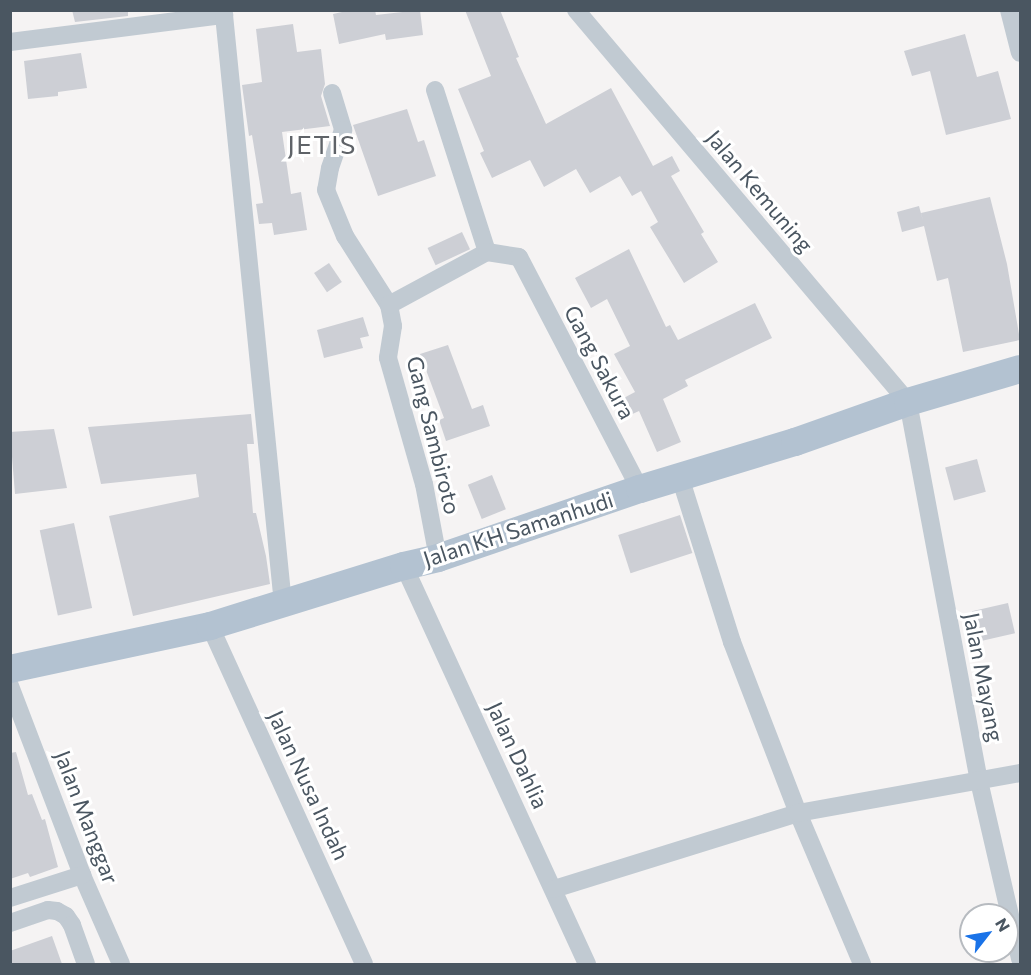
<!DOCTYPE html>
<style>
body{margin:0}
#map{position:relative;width:1031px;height:975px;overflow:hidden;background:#f5f3f3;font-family:Commissioner,sans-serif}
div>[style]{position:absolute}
.building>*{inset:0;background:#cdcfd5;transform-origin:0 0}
.minor>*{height:18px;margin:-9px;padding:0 9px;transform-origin:9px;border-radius:9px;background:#c1cad2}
.primary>*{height:28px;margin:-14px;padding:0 14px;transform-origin:14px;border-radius:14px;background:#b3c2d1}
span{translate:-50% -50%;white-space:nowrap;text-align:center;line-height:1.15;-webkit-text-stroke:6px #fff;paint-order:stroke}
.street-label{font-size:22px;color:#4a5661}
.quarter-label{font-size:26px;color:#5f6368;letter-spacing:1.5px}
.frame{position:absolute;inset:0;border:12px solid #4a5661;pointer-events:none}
.north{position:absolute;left:959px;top:903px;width:60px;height:60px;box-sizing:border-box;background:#fff;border:2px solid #b7bbc0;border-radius:50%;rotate:59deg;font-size:16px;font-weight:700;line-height:24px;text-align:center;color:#4a5661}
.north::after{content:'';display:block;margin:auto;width:21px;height:27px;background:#1a73e8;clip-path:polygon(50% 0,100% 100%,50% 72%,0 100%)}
</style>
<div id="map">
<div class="building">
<i style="clip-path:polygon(72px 10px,128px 10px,128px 16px,75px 22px)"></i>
<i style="clip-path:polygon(351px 10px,375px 10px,376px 15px,420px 10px,423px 35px,386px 40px,385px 34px,339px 44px,333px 14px)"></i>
<i style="clip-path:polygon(465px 10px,500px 10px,519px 57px,516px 58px,546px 124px,611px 88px,653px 166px,672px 156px,680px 171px,671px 176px,704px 232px,701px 234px,718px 262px,684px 283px,650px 227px,658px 222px,641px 191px,632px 196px,620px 176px,590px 193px,576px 169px,544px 187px,530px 160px,492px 178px,480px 153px,484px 151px,458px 89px,491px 76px)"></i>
<i style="clip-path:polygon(293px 24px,297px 52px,321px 49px,325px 84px,321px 96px,330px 126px,282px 132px,291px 194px,301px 192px,307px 230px,274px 235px,272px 223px,259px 224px,256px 204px,263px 203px,252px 135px,249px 136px,242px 85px,262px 82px,256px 29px)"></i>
<i style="clip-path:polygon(965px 34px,977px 77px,998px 71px,1011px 119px,946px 135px,930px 71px,912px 76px,904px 51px)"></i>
<i style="clip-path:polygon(81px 53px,87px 88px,58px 92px,58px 96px,28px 99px,24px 61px)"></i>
<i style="clip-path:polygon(407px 109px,418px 142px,424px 140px,436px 176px,378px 196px,353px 125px)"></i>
<i style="clip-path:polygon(990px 197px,1007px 264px,1020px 340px,963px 352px,948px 278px,937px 281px,924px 226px,902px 232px,897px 212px,919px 206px,923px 221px,921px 213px)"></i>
<i style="left:462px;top:232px;width:19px;height:38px;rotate:65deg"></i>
<i style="clip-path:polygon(629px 249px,666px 327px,670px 325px,678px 340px,755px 303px,772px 338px,685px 380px,688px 386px,663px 399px,681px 442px,657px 452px,639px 411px,628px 416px,620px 400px,635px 392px,614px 354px,630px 346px,607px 299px,591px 308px,575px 278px)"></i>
<i style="left:329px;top:263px;width:23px;height:18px;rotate:56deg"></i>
<i style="clip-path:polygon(363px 317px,369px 336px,360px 338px,363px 348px,324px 358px,317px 330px)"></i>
<i style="clip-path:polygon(448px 345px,472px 409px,483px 405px,490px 426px,446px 441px,439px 420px,444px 418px,420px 354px)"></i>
<i style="clip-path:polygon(251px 414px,254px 444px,247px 444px,253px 513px,256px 513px,266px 556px,270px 584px,133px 616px,109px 516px,199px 497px,196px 474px,101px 484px,88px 427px)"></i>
<i style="clip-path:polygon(54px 429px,67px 488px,15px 494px,10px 432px)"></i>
<i style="left:977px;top:459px;width:34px;height:33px;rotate:75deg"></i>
<i style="left:492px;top:475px;width:37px;height:26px;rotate:68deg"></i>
<i style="left:680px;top:515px;width:40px;height:65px;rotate:72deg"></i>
<i style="left:74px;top:523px;width:87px;height:35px;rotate:78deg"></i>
<i style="left:1008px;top:603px;width:31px;height:37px;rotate:77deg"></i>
<i style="clip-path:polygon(16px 752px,28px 795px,32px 794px,42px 820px,45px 819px,58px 867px,30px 877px,28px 873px,10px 879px,10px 753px)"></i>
<i style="clip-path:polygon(52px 936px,62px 964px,10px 964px,10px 951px)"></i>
</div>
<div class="minor">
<i style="left:576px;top:10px;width:514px;rotate:49.74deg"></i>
<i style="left:908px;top:402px;width:386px;rotate:79.4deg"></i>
<i style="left:979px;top:781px;width:183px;rotate:77deg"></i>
<i style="left:1009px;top:10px;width:44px;rotate:75.7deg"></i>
<i style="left:10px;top:42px;width:216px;rotate:-7.2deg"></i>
<i style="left:224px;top:15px;width:592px;rotate:84.28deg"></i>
<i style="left:435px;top:90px;width:170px;rotate:72.2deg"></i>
<i style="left:332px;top:93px;width:39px;rotate:73deg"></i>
<i style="left:343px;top:130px;width:40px;rotate:108.9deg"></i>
<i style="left:330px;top:168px;width:22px;rotate:100deg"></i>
<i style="left:326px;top:190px;width:50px;rotate:67.6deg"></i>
<i style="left:345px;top:236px;width:82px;rotate:57.5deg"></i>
<i style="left:389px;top:305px;width:21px;rotate:79deg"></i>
<i style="left:393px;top:326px;width:32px;rotate:99deg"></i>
<i style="left:388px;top:358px;width:131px;rotate:74.1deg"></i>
<i style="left:424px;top:484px;width:75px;rotate:79.3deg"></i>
<i style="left:389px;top:305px;width:111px;rotate:-28.4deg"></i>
<i style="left:487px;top:252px;width:32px;rotate:9deg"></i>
<i style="left:519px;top:257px;width:262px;rotate:62.5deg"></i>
<i style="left:680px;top:477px;width:173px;rotate:72.5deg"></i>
<i style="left:732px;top:642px;width:183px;rotate:68.9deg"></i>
<i style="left:798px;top:813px;width:164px;rotate:67deg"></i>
<i style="left:404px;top:566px;width:438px;rotate:65.3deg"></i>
<i style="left:210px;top:626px;width:371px;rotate:65.5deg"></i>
<i style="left:10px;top:686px;width:202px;rotate:69.1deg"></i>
<i style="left:82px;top:875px;width:97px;rotate:66.3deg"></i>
<i style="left:554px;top:889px;width:256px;rotate:-17.3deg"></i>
<i style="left:798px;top:813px;width:226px;rotate:-10.2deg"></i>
<i style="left:10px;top:898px;width:76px;rotate:-17.7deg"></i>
<i style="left:10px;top:923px;width:40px;rotate:-18.9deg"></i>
<i style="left:48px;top:910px;width:9px;rotate:6deg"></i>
<i style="left:57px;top:911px;width:10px;rotate:29deg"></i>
<i style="left:66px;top:916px;width:11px;rotate:56deg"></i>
<i style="left:72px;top:925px;width:41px;rotate:70.3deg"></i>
</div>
<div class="primary">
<i style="left:10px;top:669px;width:205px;rotate:-12.1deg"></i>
<i style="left:210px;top:626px;width:203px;rotate:-17.2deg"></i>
<i style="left:404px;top:566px;width:35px;rotate:-13deg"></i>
<i style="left:438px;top:558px;width:213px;rotate:-18.9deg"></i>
<i style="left:640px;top:489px;width:162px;rotate:-16.9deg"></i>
<i style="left:795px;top:442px;width:120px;rotate:-19.5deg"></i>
<i style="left:908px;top:402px;width:117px;rotate:-16.4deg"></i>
</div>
<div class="street-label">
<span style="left:760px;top:191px;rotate:50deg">Jalan Kemuning</span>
<span style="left:600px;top:362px;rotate:62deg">Gang Sakura</span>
<span style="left:434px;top:435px;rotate:76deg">Gang Sambiroto</span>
<span style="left:518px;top:529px;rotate:-18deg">Jalan KH Samanhudi</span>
<span style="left:984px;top:677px;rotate:79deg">Jalan Mayang</span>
<span style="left:518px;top:755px;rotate:65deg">Jalan Dahlia</span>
<span style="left:309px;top:785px;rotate:65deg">Jalan Nusa Indah</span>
<span style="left:87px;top:817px;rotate:69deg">Jalan Manggar</span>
</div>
<div class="quarter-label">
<span style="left:322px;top:144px">JETIS</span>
</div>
<div class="frame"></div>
<div class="north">N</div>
</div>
